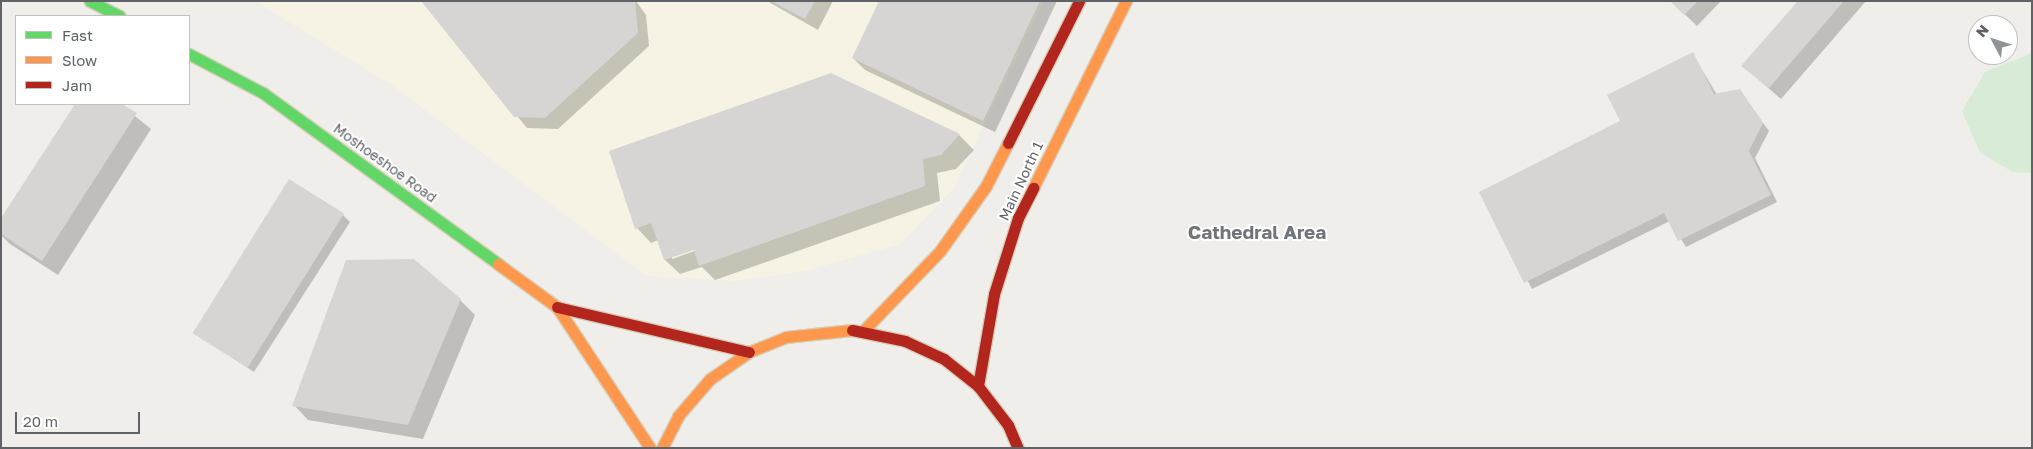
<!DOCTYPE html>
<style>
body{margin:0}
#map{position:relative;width:2033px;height:449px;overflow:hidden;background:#efeeea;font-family:"Golos Text",sans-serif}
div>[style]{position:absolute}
.commercial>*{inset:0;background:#f7f3e4}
.green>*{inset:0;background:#d8ebd6}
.shadow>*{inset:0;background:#0003}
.building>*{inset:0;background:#d6d5d3;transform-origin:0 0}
.roads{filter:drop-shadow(1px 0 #d7ceb8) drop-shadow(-1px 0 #d7ceb8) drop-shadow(0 1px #d7ceb8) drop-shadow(0 -1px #d7ceb8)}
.fast>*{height:11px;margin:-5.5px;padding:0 5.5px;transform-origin:5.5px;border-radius:5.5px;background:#63d668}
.slow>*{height:11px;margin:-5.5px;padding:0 5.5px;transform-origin:5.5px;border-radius:5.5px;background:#ff974d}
.jam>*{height:11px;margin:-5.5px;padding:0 5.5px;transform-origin:5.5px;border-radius:5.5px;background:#b3261e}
span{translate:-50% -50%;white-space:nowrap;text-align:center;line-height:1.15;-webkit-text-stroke:4px #fff;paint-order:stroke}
.street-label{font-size:14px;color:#5f6368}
.district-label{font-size:19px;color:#70757a;font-weight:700}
.frame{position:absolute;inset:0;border:2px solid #5f6368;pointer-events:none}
.legend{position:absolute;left:15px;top:15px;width:175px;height:90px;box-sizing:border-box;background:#fff;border:1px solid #bfc1c3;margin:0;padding:6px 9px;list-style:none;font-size:15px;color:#5f6368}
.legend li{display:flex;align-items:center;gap:10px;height:25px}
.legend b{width:25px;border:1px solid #bfc1c3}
.north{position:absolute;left:1968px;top:15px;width:50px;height:50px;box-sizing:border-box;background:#fff;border:1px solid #bfc1c3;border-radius:50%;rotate:310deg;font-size:14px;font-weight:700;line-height:20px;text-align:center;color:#5f6368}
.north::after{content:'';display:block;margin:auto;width:18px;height:22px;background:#919496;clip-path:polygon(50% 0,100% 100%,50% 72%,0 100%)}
.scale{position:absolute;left:15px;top:412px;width:125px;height:22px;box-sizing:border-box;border:2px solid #5f6368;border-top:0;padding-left:6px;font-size:15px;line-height:18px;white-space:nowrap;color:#5f6368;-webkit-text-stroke:4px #fff;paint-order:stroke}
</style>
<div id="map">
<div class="commercial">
<i style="clip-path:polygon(255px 1px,1044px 1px,953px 189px,900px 244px,805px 271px,733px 281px,647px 276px,392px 85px)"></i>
</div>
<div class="green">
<i style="clip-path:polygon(2032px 53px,2032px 173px,2013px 172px,1980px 153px,1962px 111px,1985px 72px)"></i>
</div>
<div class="shadow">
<i style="clip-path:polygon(422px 1px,636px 1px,646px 15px,649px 46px,558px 129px,527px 128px)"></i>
<i style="clip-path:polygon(767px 1px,833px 1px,818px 30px)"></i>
<i style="clip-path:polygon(880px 1px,1057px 1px,995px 132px,865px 70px,853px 58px)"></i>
<i style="clip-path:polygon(1671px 1px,1721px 1px,1697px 26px)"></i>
<i style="clip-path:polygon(1800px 1px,1866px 1px,1781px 99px,1743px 66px)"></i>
<i style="clip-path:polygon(1692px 53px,1717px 95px,1739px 90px,1769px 131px,1755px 158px,1777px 202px,1686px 247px,1670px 221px,1532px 289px,1481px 192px,1621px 122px)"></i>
<i style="clip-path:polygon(evenodd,831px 75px,959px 135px,974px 150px,956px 169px,937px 173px,940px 201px,715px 280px,702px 267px,680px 274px,665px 260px,658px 240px,651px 243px,637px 228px,831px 75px,699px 247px,700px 249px,672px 259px,672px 256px,699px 247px)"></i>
<i style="clip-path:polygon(76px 104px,120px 104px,151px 129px,58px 275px,10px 244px,1px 235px,1px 220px)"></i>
<i style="clip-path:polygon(343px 215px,350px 222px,254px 372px,193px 332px)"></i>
<i style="clip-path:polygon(460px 300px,475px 315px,423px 439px,308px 420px,294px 405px)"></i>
</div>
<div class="building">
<i style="clip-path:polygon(421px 1px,635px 1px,638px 33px,545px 118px,514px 117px)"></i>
<i style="clip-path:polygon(771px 1px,815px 1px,805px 19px)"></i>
<i style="clip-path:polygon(879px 1px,1040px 1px,983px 121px,852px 58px)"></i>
<i style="clip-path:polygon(1670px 1px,1698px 1px,1684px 15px)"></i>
<i style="clip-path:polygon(1798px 1px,1844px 1px,1769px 88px,1741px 66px)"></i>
<i style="clip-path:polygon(1693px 52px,1714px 94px,1740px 89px,1763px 123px,1749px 151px,1771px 195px,1678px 241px,1664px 213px,1524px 283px,1479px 192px,1620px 121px,1607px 95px)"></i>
<i style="clip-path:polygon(831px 73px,960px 134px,941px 155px,923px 159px,925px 186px,699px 266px,694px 250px,664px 260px,651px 223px,635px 229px,609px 151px)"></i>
<i style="clip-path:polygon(75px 104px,122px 104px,137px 113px,42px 261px,1px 234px,1px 218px)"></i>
<i style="left:289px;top:179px;width:65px;height:182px;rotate:32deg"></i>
<i style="clip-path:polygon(414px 259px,461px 299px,408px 425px,292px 406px,346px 260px)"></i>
</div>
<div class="roads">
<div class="fast">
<i style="left:90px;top:1px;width:33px;rotate:27deg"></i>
<i style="left:189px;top:54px;width:84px;rotate:27.8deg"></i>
<i style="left:263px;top:93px;width:291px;rotate:36deg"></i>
</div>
<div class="slow">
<i style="left:1033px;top:188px;width:209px;rotate:-63.6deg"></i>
<i style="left:498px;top:264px;width:73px;rotate:36.1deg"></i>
<i style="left:557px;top:307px;width:169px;rotate:56.6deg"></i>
<i style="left:864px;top:330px;width:110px;rotate:-46.1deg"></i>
<i style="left:940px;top:251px;width:80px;rotate:-54.7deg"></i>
<i style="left:986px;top:186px;width:48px;rotate:-62.9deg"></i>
<i style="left:662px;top:448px;width:36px;rotate:-63deg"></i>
<i style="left:678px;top:416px;width:49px;rotate:-49.1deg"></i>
<i style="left:710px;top:379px;width:47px;rotate:-34.7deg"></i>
<i style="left:749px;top:352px;width:40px;rotate:-22deg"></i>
<i style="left:786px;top:337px;width:66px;rotate:-6.1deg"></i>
</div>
<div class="jam">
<i style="left:1008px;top:143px;width:159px;rotate:-63.4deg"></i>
<i style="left:557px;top:307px;width:197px;rotate:13.2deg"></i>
<i style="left:852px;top:330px;width:54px;rotate:11.7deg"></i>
<i style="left:905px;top:341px;width:43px;rotate:24.8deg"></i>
<i style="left:944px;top:359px;width:43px;rotate:38.5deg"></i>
<i style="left:978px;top:386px;width:49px;rotate:52.4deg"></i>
<i style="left:1008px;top:425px;width:25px;rotate:67deg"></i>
<i style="left:978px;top:386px;width:93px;rotate:-80.1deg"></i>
<i style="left:994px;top:294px;width:80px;rotate:-72.5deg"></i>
<i style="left:1018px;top:218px;width:34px;rotate:-63deg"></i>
</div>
</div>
<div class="street-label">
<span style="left:385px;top:163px;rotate:36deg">Moshoeshoe Road</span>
<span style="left:1021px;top:181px;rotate:-65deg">Main North 1</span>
</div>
<div class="district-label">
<span style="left:1257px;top:232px">Cathedral Area</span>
</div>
<div class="frame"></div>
<ul class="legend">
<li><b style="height:6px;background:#63d668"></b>Fast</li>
<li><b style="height:6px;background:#ff974d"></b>Slow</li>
<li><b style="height:6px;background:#b3261e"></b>Jam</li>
</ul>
<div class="north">N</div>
<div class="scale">20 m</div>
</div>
